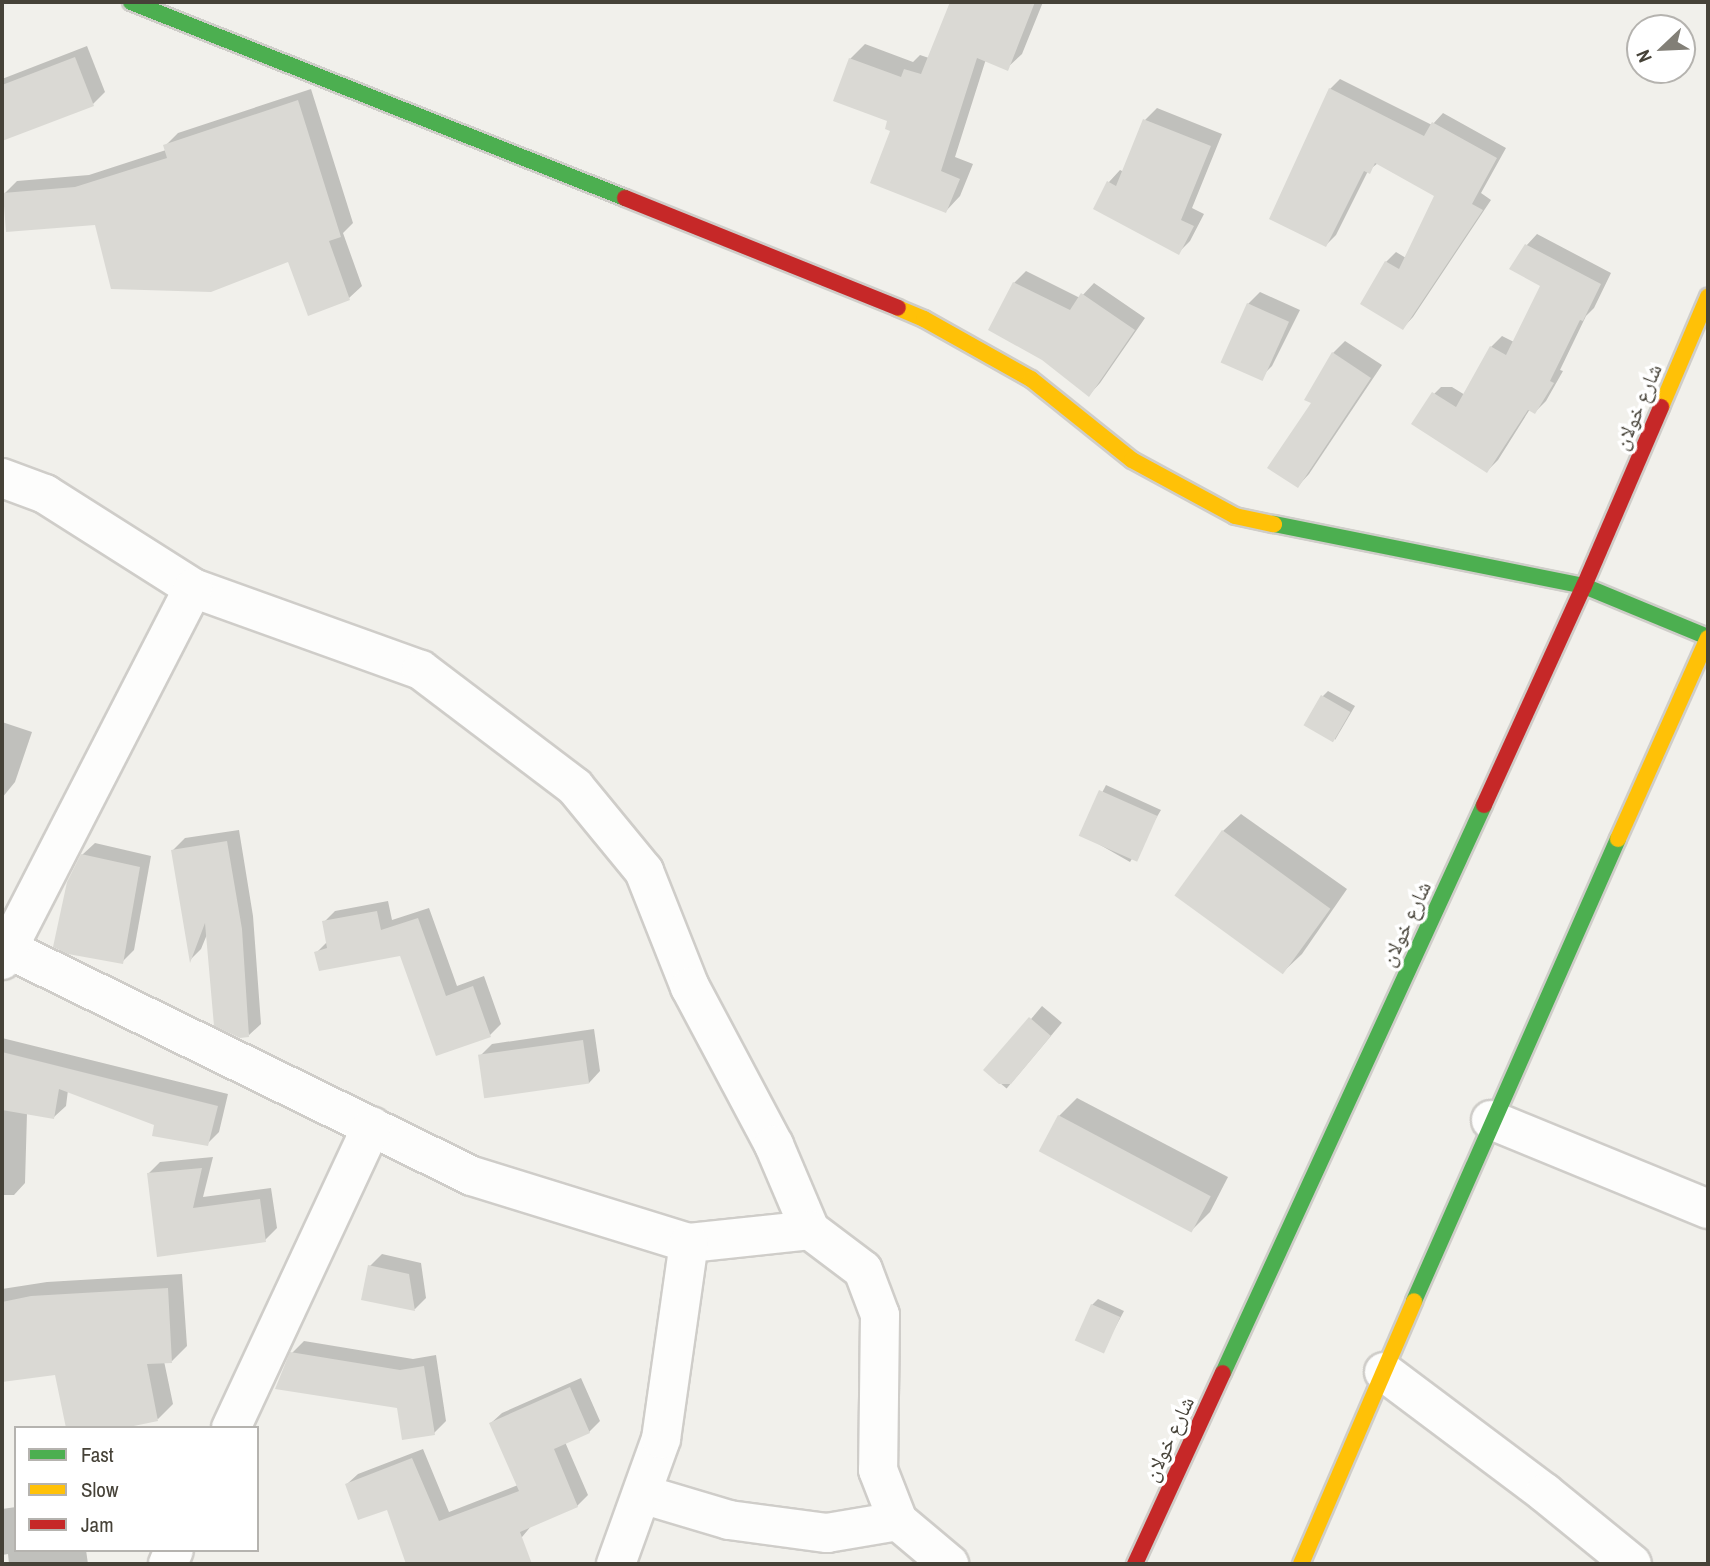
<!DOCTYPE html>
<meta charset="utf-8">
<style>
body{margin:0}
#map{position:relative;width:1710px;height:1566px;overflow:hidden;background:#f1f0eb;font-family:"Archivo Narrow","Noto Naskh Arabic",sans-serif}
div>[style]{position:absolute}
.shadow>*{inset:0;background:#0003;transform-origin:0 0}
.building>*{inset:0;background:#dad9d4;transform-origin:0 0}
.roads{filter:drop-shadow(2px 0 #cfcdc9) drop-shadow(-2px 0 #cfcdc9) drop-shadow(0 2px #cfcdc9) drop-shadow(0 -2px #cfcdc9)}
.street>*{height:38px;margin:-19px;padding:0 19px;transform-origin:19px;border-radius:19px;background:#fdfdfc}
.fast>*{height:16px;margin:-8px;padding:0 8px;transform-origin:8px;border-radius:8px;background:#4caf50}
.slow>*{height:16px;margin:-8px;padding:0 8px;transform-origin:8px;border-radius:8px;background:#ffc107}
.jam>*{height:16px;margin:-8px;padding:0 8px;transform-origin:8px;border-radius:8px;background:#c62828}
span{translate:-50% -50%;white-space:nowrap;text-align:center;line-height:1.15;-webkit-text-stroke:7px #fff;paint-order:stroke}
.street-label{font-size:21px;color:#464238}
.frame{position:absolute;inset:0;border:4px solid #464238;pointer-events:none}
.legend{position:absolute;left:14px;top:1426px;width:245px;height:126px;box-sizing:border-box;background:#fff;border:2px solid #b5b3af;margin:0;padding:9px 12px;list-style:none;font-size:21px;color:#464238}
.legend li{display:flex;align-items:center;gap:14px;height:35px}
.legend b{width:35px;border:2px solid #b5b3af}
.north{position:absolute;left:1626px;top:14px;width:70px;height:70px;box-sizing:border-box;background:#fff;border:2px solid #b5b3af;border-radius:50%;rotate:247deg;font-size:19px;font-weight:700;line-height:28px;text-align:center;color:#464238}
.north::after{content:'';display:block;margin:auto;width:24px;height:32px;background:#827f77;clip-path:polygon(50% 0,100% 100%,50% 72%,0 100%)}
</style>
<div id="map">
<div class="shadow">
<i style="clip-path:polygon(952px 2px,1043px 2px,1022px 54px,1007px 68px,986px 59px,955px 157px,973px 164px,960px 196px,946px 211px,850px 59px,865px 44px,913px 62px,920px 55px,929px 58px)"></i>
<i style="clip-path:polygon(87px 46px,105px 92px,93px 104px,3px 139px,2px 79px)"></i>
<i style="clip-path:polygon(1340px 79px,1432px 125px,1443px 113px,1506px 148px,1481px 193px,1491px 200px,1413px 317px,1403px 328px,1386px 262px,1396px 252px,1406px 258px,1436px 195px,1378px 163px,1368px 171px,1336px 235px,1326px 245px,1330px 89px)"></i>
<i style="clip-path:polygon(311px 89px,353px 223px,343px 233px,362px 286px,349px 298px,289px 260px,97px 224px,4px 194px,17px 181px,89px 175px,166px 150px,165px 146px,178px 133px)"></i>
<i style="clip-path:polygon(1157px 108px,1222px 134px,1192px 208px,1204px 214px,1190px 241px,1178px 253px,1095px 209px,1109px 182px,1120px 170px,1124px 172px,1145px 120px)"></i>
<i style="clip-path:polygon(1537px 234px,1611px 273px,1594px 308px,1586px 316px,1560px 370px,1563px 371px,1546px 401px,1535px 412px,1530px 409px,1498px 460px,1487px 471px,1430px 398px,1441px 387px,1452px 387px,1465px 395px,1491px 347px,1502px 336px,1514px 342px,1542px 286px,1526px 246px)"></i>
<i style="clip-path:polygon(1026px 271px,1080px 298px,1094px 283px,1145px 318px,1100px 383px,1089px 395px,1014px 283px)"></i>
<i style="clip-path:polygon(1260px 292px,1300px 310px,1272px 366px,1260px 378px,1248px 304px)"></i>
<i style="clip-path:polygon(1345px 341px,1382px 365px,1309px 474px,1298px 486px,1314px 402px,1333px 353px)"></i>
<i style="clip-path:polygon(1328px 691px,1355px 706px,1335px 740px,1322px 697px)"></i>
<i style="clip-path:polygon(2px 722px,32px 732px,15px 782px,2px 798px)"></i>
<i style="clip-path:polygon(1106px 785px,1161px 810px,1130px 862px,1081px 834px)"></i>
<i style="clip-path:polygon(1241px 814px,1347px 889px,1302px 954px,1284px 971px,1223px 831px)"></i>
<i style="clip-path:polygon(239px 830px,253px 916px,261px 1024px,249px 1035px,208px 932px,201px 949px,191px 959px,173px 850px,185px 838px)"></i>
<i style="clip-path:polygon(95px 843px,151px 856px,134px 950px,122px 962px,82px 855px)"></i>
<i style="clip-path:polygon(388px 901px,392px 920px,429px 908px,457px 986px,484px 976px,501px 1024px,490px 1035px,437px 1054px,401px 954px,316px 953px,328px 941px,324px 922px,335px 911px)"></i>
<i style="left:1042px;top:1006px;width:26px;height:86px;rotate:40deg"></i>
<i style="clip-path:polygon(594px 1029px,600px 1071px,589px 1083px,480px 1056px,492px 1044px)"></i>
<i style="clip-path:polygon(2px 1038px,228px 1094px,219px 1132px,207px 1144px,68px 1090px,66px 1106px,54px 1117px,27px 1113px,25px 1183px,14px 1195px,2px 1195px)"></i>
<i style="clip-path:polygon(1077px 1098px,1228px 1177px,1210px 1212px,1192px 1230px,1059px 1116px)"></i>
<i style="clip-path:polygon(213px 1157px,203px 1197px,271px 1188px,277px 1228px,265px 1240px,159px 1255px,149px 1173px,160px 1162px)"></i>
<i style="clip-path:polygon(382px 1254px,421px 1263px,426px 1298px,415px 1309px,363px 1299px,370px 1266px)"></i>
<i style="clip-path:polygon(182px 1274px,187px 1346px,172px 1361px,164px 1361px,173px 1404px,158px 1419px,57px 1373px,2px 1380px,2px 1289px,47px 1282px)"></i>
<i style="clip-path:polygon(1098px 1299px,1124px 1311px,1102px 1352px,1092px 1305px)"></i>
<i style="clip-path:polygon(304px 1341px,413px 1359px,436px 1355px,446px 1421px,434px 1433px,399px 1406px,292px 1353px)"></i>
<i style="clip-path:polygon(581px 1378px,600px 1421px,589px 1432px,565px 1442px,588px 1495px,577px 1506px,532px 1525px,522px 1537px,442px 1564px,407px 1564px,388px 1507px,347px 1484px,358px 1474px,423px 1449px,449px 1512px,518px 1485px,491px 1423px,502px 1413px)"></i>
<i style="clip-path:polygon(16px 1507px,16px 1550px,86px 1550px,88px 1564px,9px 1564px,8px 1554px,2px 1555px,2px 1509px)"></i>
</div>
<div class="building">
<i style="clip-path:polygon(950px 2px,1035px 2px,1008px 71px,977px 58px,941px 171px,960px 179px,946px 213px,870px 183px,890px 131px,885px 129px,887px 121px,833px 101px,849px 58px,901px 77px,904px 69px,921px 74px)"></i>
<i style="clip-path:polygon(75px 57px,94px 106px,2px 141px,2px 85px)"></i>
<i style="clip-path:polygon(1329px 88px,1424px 136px,1432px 122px,1497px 158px,1472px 204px,1483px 210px,1403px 330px,1360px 304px,1385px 261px,1399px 269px,1434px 196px,1375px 163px,1370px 174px,1364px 171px,1326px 247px,1269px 219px)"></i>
<i style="clip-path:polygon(298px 100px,341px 237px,329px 241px,350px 300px,308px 316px,288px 262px,211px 292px,111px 289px,95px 225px,6px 232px,3px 193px,75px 187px,167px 158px,163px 145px)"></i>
<i style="clip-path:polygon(1143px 119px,1211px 146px,1181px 220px,1194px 226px,1179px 255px,1093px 209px,1107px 181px,1116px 186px)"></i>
<i style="clip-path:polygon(1525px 244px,1601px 284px,1583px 321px,1580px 320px,1550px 381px,1554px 383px,1535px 414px,1528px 410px,1487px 473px,1411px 424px,1432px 392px,1456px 407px,1490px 346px,1506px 355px,1540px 286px,1509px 269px)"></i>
<i style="clip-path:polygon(1013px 282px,1070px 310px,1081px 293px,1135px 330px,1089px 397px,1042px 360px,988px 330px)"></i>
<i style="left:1247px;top:303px;width:46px;height:65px;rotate:24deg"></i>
<i style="clip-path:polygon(1332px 352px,1371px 378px,1298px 488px,1267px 468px,1311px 403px,1304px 400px)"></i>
<i style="left:1321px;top:695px;width:34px;height:35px;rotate:30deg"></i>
<i style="left:1099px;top:790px;width:64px;height:50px;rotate:24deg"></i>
<i style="left:1222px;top:830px;width:134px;height:81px;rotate:36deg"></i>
<i style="clip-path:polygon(227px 841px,242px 929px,249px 1037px,240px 1038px,214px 1026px,205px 923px,190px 963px,171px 850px)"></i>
<i style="clip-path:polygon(81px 854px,140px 867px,123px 964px,68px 954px,53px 947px,67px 882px)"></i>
<i style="clip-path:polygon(377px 911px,381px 930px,418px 918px,446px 996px,473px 986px,491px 1037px,436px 1056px,400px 956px,319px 971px,314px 952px,327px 948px,322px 921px)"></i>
<i style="clip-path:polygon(1029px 1017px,1051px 1036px,1011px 1084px,999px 1084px,983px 1070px)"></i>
<i style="left:583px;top:1040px;width:44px;height:106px;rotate:82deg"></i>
<i style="clip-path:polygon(2px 1052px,218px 1106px,208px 1146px,152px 1136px,154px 1125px,59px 1089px,54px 1119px,2px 1110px)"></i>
<i style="left:1058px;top:1115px;width:173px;height:41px;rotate:28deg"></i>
<i style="clip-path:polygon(202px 1168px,193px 1208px,260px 1199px,266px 1242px,157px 1257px,147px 1173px)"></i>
<i style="clip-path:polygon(368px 1265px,409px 1274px,415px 1311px,361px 1300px)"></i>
<i style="clip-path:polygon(168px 1288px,172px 1363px,147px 1364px,158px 1421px,124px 1428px,66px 1428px,55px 1375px,2px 1382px,2px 1302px,31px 1296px)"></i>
<i style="left:1091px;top:1304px;width:32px;height:40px;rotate:24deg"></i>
<i style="clip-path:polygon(290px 1352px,400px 1370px,424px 1366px,435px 1435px,402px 1440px,397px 1408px,275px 1389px)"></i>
<i style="clip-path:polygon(570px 1387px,590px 1433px,554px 1449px,578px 1507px,520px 1532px,532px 1564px,406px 1564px,387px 1510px,358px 1520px,345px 1484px,412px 1458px,439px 1521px,519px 1491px,489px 1423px)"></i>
</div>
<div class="roads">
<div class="street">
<i style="left:2px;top:478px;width:46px;rotate:20.4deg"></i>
<i style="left:45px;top:494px;width:175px;rotate:32.4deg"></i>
<i style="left:193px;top:588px;width:242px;rotate:19.8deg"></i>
<i style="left:421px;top:670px;width:193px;rotate:37.2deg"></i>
<i style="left:575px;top:787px;width:109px;rotate:50.6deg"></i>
<i style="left:644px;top:871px;width:125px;rotate:68.4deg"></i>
<i style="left:690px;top:987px;width:179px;rotate:62deg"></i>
<i style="left:774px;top:1145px;width:92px;rotate:67deg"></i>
<i style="left:2px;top:946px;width:523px;rotate:26.08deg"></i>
<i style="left:472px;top:1176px;width:227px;rotate:17.2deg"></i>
<i style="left:689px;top:1243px;width:122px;rotate:-6.1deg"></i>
<i style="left:810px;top:1230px;width:66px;rotate:37deg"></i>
<i style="left:863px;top:1270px;width:48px;rotate:69.3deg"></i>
<i style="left:880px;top:1315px;width:155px;rotate:90.7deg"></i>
<i style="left:878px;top:1470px;width:55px;rotate:68.6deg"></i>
<i style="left:898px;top:1521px;width:67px;rotate:40.1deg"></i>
<i style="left:2px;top:960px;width:418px;rotate:-62.8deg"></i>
<i style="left:1491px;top:1120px;width:235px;rotate:22.3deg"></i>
<i style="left:1384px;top:1372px;width:201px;rotate:36.9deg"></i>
<i style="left:1545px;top:1493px;width:112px;rotate:39.2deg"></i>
<i style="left:231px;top:1428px;width:333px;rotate:-65deg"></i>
<i style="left:642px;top:1494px;width:91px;rotate:16.6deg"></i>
<i style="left:729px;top:1520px;width:99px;rotate:7.6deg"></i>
<i style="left:827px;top:1533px;width:72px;rotate:-9.6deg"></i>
<i style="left:168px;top:1564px;width:15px;rotate:-67deg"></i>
<i style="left:616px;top:1564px;width:133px;rotate:-70.2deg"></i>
<i style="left:661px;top:1439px;width:198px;rotate:-81.9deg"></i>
</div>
<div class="fast">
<i style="left:131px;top:2px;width:531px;rotate:21.64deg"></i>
<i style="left:1274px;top:524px;width:316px;rotate:11.3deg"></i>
<i style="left:1584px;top:586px;width:134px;rotate:22.4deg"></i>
<i style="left:1414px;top:1301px;width:505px;rotate:-66.18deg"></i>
<i style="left:1223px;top:1373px;width:625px;rotate:-65.32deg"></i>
</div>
<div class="slow">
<i style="left:898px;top:308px;width:28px;rotate:23deg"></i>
<i style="left:924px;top:319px;width:123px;rotate:29.3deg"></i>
<i style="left:1031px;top:379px;width:129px;rotate:38.7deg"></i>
<i style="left:1132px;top:460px;width:117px;rotate:28.5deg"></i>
<i style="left:1235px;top:516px;width:40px;rotate:12deg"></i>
<i style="left:1661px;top:407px;width:120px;rotate:-66.9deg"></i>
<i style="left:1618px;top:839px;width:220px;rotate:-65.9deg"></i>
<i style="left:1301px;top:1564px;width:286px;rotate:-66.7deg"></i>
</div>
<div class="jam">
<i style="left:625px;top:198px;width:294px;rotate:21.9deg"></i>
<i style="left:1484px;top:805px;width:241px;rotate:-65.5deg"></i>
<i style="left:1584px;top:586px;width:195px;rotate:-66.7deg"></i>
<i style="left:1135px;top:1564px;width:210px;rotate:-65.3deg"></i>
</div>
</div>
<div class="street-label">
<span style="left:1638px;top:407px;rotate:-67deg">شارع خولان</span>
<span style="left:1406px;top:924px;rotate:-65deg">شارع خولان</span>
<span style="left:1169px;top:1439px;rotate:-65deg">شارع خولان</span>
</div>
<div class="frame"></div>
<ul class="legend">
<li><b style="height:9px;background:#4caf50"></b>Fast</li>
<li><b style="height:9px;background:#ffc107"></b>Slow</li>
<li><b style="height:9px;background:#c62828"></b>Jam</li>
</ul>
<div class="north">N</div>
</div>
